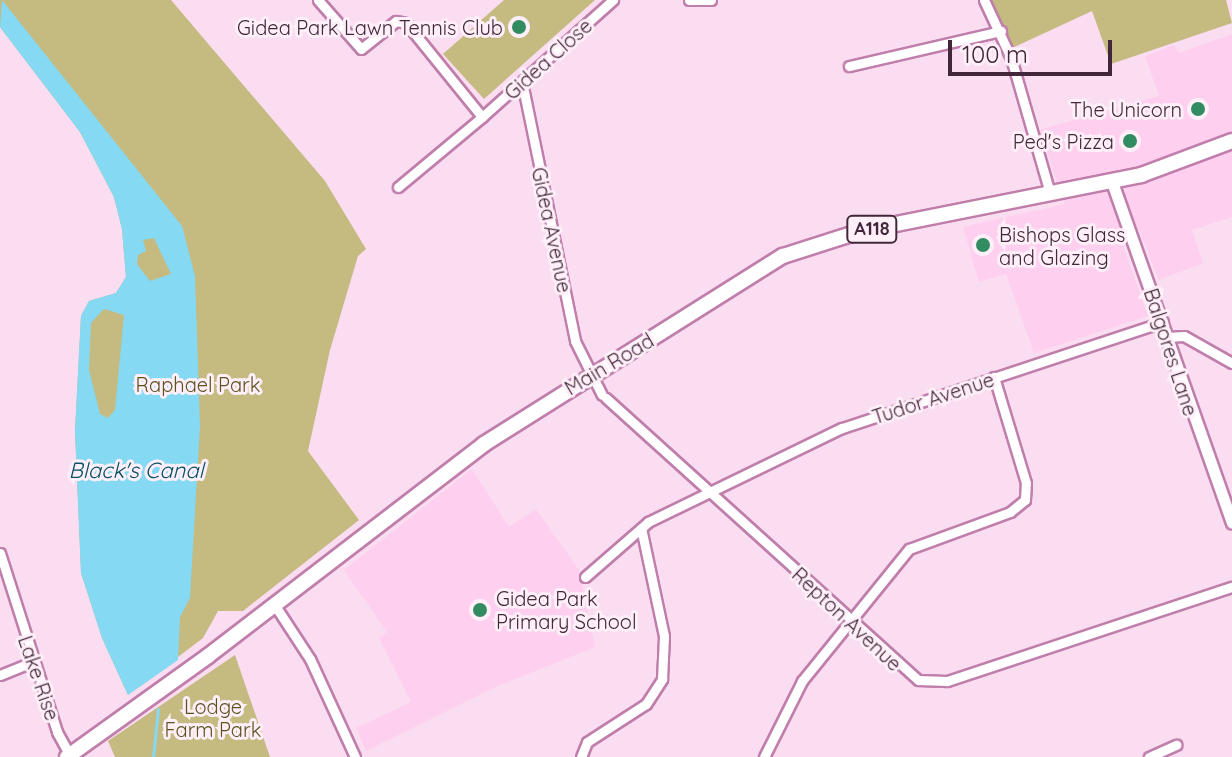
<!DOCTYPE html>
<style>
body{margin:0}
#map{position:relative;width:1232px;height:757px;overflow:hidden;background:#faddf0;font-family:Quicksand,sans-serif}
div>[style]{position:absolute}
.built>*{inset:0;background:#fecfee}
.green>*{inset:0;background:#c5ba80}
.water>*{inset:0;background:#85d9f2}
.stream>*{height:3px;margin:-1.5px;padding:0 1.5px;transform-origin:1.5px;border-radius:1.5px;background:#85d9f2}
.roads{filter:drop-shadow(2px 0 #c07eab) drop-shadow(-2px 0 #c07eab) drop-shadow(0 2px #c07eab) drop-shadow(0 -2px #c07eab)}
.minor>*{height:9px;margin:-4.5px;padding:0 4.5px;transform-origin:4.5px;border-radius:4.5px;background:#fff}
.tertiary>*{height:11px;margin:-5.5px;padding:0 5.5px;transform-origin:5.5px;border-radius:5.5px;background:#fff}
.primary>*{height:14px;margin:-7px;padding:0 7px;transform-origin:7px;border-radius:7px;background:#fff}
.dots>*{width:22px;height:22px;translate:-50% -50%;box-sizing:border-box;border:4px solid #feeff9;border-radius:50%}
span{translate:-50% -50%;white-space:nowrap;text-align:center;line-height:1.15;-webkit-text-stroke:6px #feeff9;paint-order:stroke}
.shield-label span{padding:2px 6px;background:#feeff9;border:2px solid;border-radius:6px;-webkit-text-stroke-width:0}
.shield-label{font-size:18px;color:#42273a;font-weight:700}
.poi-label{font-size:20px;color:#42273a}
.right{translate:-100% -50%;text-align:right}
.left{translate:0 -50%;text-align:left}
.street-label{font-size:20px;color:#42273a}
.park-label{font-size:20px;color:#5c531f}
.water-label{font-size:22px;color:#095365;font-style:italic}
.scale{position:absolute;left:948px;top:40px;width:164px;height:36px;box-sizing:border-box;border:4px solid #42273a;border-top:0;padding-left:10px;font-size:24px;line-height:28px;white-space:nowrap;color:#42273a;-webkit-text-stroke:6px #feeff9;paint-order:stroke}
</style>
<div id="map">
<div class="built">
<i style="clip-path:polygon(1232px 34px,1232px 217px,1192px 230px,1203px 263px,1159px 280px,1139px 230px,1119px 235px,1148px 316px,1034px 353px,1006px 274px,979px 282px,963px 227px,1065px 204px,1039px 130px,1159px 96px,1145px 56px,1174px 45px,1179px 53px)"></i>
<i style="clip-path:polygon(472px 469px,509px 527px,536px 509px,579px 570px,595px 647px,495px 687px,366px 751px,356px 728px,411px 702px,379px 638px,387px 632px,344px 570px)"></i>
</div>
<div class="green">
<i style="clip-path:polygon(0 0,171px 0,325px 181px,366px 249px,358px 256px,330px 350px,308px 451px,359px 520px,243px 611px,218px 611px,203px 638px,128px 695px,102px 638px,81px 573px,75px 431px,81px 316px,89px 301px,116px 293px,126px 277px,122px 229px,114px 197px,80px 132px,0 27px)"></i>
<i style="clip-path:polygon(504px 0,595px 0,484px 99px,443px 54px)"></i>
<i style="clip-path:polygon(983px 0,1226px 0,1232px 23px,1111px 64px,1092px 11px,1008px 50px)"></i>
<i style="clip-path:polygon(235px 655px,270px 757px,115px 757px,108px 741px)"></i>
</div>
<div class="water">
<i style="clip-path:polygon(evenodd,2px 0,182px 226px,195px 276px,200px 426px,190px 598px,180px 617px,178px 660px,128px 695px,102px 638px,81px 573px,75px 431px,81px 316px,89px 301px,116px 293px,126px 277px,122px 229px,114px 197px,80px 132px,0 27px,2px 0,154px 238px,171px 274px,150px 281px,137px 264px,138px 255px,146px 251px,143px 240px,154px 238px,2px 0,104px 309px,124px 315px,115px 410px,108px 418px,100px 414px,89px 370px,91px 323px,104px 309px)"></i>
</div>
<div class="stream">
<i style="left:153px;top:757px;width:48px;rotate:-84.1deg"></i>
</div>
<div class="roads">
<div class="minor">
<i style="left:318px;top:0;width:65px;rotate:48.7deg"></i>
<i style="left:361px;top:49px;width:45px;rotate:-38.7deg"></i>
<i style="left:396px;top:21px;width:10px;rotate:11deg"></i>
<i style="left:406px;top:23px;width:121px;rotate:51deg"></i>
<i style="left:482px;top:117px;width:176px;rotate:-41.8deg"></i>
<i style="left:689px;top:0;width:22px"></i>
<i style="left:984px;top:0;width:64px;rotate:65deg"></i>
<i style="left:1011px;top:58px;width:141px;rotate:73.9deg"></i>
<i style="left:849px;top:66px;width:156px;rotate:-13deg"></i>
<i style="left:522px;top:82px;width:264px;rotate:78.4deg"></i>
<i style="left:575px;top:341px;width:60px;rotate:63.4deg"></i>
<i style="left:398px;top:187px;width:109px;rotate:-39.8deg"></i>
<i style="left:1167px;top:337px;width:17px;rotate:-3deg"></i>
<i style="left:1184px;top:336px;width:55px;rotate:29.4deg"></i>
<i style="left:606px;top:398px;width:421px;rotate:42.1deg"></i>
<i style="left:918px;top:680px;width:29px;rotate:2deg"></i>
<i style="left:947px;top:681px;width:300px;rotate:-18.3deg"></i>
<i style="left:0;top:553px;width:188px;rotate:72.3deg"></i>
<i style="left:57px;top:732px;width:26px;rotate:61deg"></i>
<i style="left:585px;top:577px;width:84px;rotate:-41.1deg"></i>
<i style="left:648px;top:522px;width:216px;rotate:-25.9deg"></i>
<i style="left:842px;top:428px;width:338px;rotate:-18.3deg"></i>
<i style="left:274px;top:604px;width:66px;rotate:56.8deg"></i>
<i style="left:310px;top:659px;width:108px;rotate:65.3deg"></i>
<i style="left:0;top:675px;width:35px;rotate:-22deg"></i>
<i style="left:581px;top:757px;width:16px;rotate:-68deg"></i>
<i style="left:587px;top:742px;width:70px;rotate:-32.8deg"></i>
<i style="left:646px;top:704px;width:30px;rotate:-57deg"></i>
<i style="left:662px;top:679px;width:43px;rotate:-87.3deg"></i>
<i style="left:664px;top:636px;width:110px;rotate:-102deg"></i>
<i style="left:764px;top:757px;width:85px;rotate:-63.4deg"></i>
<i style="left:802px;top:681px;width:170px;rotate:-51deg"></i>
<i style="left:909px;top:549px;width:108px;rotate:-20.1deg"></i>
<i style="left:1010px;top:512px;width:19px;rotate:-39deg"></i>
<i style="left:1025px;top:500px;width:17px;rotate:-87deg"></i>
<i style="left:1026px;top:483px;width:111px;rotate:-106.8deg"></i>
<i style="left:1149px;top:757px;width:30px;rotate:-24deg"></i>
</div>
<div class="tertiary">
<i style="left:1112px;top:182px;width:361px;rotate:70.6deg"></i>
</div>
<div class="primary">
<i style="left:67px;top:757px;width:173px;rotate:-35.6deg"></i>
<i style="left:208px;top:656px;width:348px;rotate:-37.5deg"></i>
<i style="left:484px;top:444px;width:353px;rotate:-32.2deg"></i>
<i style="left:783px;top:256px;width:82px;rotate:-17.8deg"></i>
<i style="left:861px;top:231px;width:286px;rotate:-11.3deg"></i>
<i style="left:1141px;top:175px;width:97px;rotate:-20.5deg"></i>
</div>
</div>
<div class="dots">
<i style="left:519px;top:27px;background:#328c61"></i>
<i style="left:1198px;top:109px;background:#328c61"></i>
<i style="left:1130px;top:141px;background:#328c61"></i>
<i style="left:983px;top:245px;background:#328c61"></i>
<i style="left:480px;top:610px;background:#328c61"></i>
</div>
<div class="shield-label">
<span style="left:872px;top:229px">A118</span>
</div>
<div class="poi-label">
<span class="right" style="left:503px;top:27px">Gidea Park Lawn Tennis Club</span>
<span class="right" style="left:1182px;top:109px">The Unicorn</span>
<span class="right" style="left:1114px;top:141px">Ped's Pizza</span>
<span class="left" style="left:999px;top:246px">Bishops Glass<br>and Glazing</span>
<span class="left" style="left:496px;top:610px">Gidea Park<br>Primary School</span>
</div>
<div class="street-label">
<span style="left:548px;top:59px;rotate:-42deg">Gidea Close</span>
<span style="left:552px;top:230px;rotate:78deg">Gidea Avenue</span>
<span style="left:1171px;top:352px;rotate:72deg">Balgores Lane</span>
<span style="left:609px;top:364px;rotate:-31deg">Main Road</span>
<span style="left:933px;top:398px;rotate:-18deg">Tudor Avenue</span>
<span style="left:847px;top:619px;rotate:43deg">Repton Avenue</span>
<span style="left:39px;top:678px;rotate:71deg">Lake Rise</span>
</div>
<div class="park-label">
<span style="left:198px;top:384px">Raphael Park</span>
<span style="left:213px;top:718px">Lodge<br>Farm Park</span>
</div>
<div class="water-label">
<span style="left:136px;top:471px">Black's Canal</span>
</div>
<div class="scale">100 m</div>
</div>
